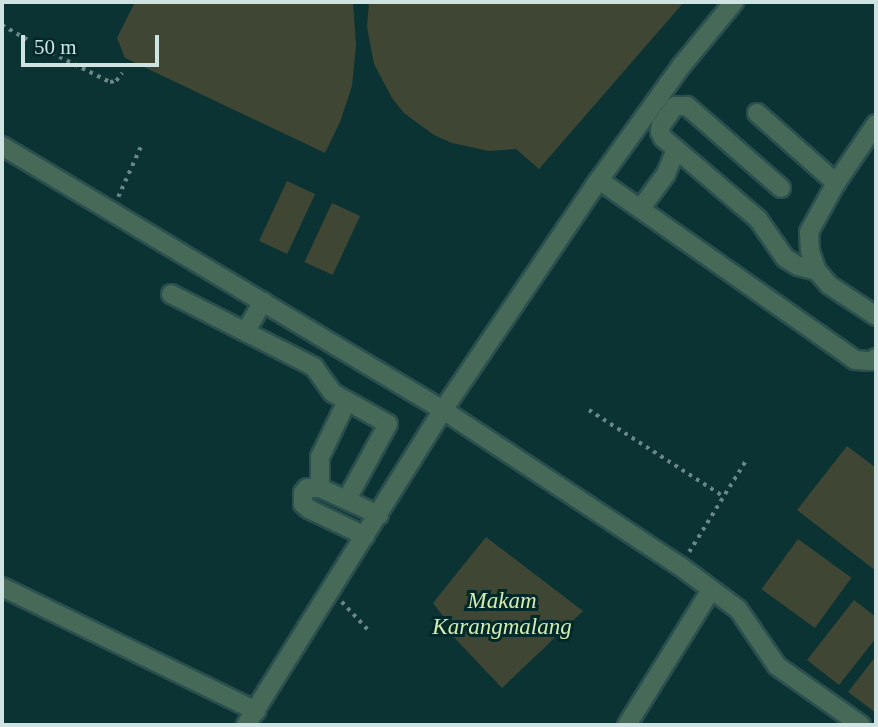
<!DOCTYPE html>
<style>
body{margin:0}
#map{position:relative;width:878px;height:727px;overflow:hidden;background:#0c3333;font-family:"Times New Roman",serif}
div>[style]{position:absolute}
.green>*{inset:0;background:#3f4634;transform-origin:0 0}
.path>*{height:3.5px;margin-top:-1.75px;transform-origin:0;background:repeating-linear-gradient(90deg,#698786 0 3.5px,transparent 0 8.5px)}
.roads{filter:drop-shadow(2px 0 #2b4f4f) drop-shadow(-2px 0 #2b4f4f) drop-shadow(0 2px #2b4f4f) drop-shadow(0 -2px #2b4f4f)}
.minor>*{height:18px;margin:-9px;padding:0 9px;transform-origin:9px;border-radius:9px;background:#476957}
span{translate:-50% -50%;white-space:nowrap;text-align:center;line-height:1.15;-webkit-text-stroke:6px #012929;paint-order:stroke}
.park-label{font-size:23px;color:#d4ebb1;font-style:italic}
.frame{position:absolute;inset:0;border:4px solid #cfe3e2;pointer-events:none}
.scale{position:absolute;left:21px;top:35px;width:138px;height:32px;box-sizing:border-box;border:4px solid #cfe3e2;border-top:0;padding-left:9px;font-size:21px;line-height:24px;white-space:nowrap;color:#cfe3e2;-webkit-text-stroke:5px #012929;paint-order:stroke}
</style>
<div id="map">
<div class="green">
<i style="clip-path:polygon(135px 2px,353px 2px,356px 45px,352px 86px,340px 122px,325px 153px,125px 58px,117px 38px)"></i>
<i style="clip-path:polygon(369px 2px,684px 2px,539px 169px,516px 149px,489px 151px,452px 143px,434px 135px,404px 113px,392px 98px,374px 64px,367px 27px)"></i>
<i style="left:287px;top:181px;width:31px;height:66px;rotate:25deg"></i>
<i style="left:332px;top:203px;width:31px;height:65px;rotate:25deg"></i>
<i style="clip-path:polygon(847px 446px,876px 468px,876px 571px,797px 510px)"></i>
<i style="clip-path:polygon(486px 537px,583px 611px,502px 688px,449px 632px,452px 628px,433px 603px)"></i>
<i style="left:798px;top:539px;width:66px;height:62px;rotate:36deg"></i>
<i style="clip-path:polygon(854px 600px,876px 617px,876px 638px,839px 685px,807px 660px)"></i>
<i style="clip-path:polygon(876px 656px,876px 713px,848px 692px)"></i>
</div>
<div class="path">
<i style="left:2px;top:25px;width:32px;rotate:30deg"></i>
<i style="left:44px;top:49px;width:74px;rotate:26.6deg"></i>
<i style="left:110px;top:82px;width:6px;rotate:-9deg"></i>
<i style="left:116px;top:81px;width:10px;rotate:-53deg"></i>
<i style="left:118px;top:197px;width:56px;rotate:-65.7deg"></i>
<i style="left:589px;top:410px;width:159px;rotate:32.7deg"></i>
<i style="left:689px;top:552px;width:110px;rotate:-58.1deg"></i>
<i style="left:342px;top:602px;width:40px;rotate:47deg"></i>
</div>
<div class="roads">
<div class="minor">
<i style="left:757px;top:113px;width:106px;rotate:41.5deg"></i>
<i style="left:876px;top:124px;width:71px;rotate:124.1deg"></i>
<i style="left:836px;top:183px;width:56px;rotate:118.9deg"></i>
<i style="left:809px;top:232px;width:19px;rotate:87deg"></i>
<i style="left:810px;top:251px;width:21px;rotate:71deg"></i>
<i style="left:817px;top:271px;width:18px;rotate:49deg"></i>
<i style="left:829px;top:285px;width:56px;rotate:33.4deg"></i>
<i style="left:2px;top:146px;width:514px;rotate:30.91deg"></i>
<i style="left:443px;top:410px;width:284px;rotate:33.4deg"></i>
<i style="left:680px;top:566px;width:72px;rotate:36.6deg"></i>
<i style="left:738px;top:609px;width:69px;rotate:55.6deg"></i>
<i style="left:777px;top:666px;width:103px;rotate:35.1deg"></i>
<i style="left:599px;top:180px;width:313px;rotate:35.1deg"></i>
<i style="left:855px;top:360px;width:16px;rotate:4deg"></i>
<i style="left:871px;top:361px;width:6px;rotate:-31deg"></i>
<i style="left:781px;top:188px;width:125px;rotate:-138.9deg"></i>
<i style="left:687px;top:106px;width:12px;rotate:180deg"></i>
<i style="left:675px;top:106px;width:24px;rotate:126deg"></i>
<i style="left:661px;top:125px;width:7px;rotate:98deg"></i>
<i style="left:660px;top:132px;width:7px;rotate:63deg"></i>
<i style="left:663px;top:138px;width:125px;rotate:40.5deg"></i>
<i style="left:758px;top:219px;width:47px;rotate:55.3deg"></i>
<i style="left:785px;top:258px;width:15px;rotate:32deg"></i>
<i style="left:798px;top:266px;width:20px;rotate:15deg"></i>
<i style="left:641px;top:208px;width:42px;rotate:-53.7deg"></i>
<i style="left:666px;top:174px;width:27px;rotate:-68deg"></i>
<i style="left:171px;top:294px;width:161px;rotate:27deg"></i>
<i style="left:314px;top:367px;width:32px;rotate:54deg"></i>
<i style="left:333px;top:393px;width:63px;rotate:29.4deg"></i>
<i style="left:388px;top:424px;width:85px;rotate:118.7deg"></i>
<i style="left:246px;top:331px;width:34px;rotate:-60deg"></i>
<i style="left:320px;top:488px;width:31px;rotate:-90deg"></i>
<i style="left:320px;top:457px;width:62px;rotate:-64.3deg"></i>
<i style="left:365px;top:536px;width:62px;rotate:-154.3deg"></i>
<i style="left:309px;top:509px;width:8px;rotate:-140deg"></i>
<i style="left:303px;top:504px;width:11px;rotate:-90deg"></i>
<i style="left:303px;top:493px;width:6px;rotate:-51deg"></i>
<i style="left:307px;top:488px;width:13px"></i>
<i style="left:320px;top:488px;width:65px;rotate:24.6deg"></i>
<i style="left:2px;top:587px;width:283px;rotate:26deg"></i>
<i style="left:246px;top:725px;width:372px;rotate:-58deg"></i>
<i style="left:443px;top:410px;width:278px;rotate:-55.9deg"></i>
<i style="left:599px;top:180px;width:142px;rotate:-54.2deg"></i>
<i style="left:682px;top:65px;width:82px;rotate:-50.5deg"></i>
<i style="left:627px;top:725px;width:159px;rotate:-58.1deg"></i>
</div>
</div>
<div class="park-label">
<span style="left:502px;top:614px">Makam<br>Karangmalang</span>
</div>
<div class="frame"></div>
<div class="scale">50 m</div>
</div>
